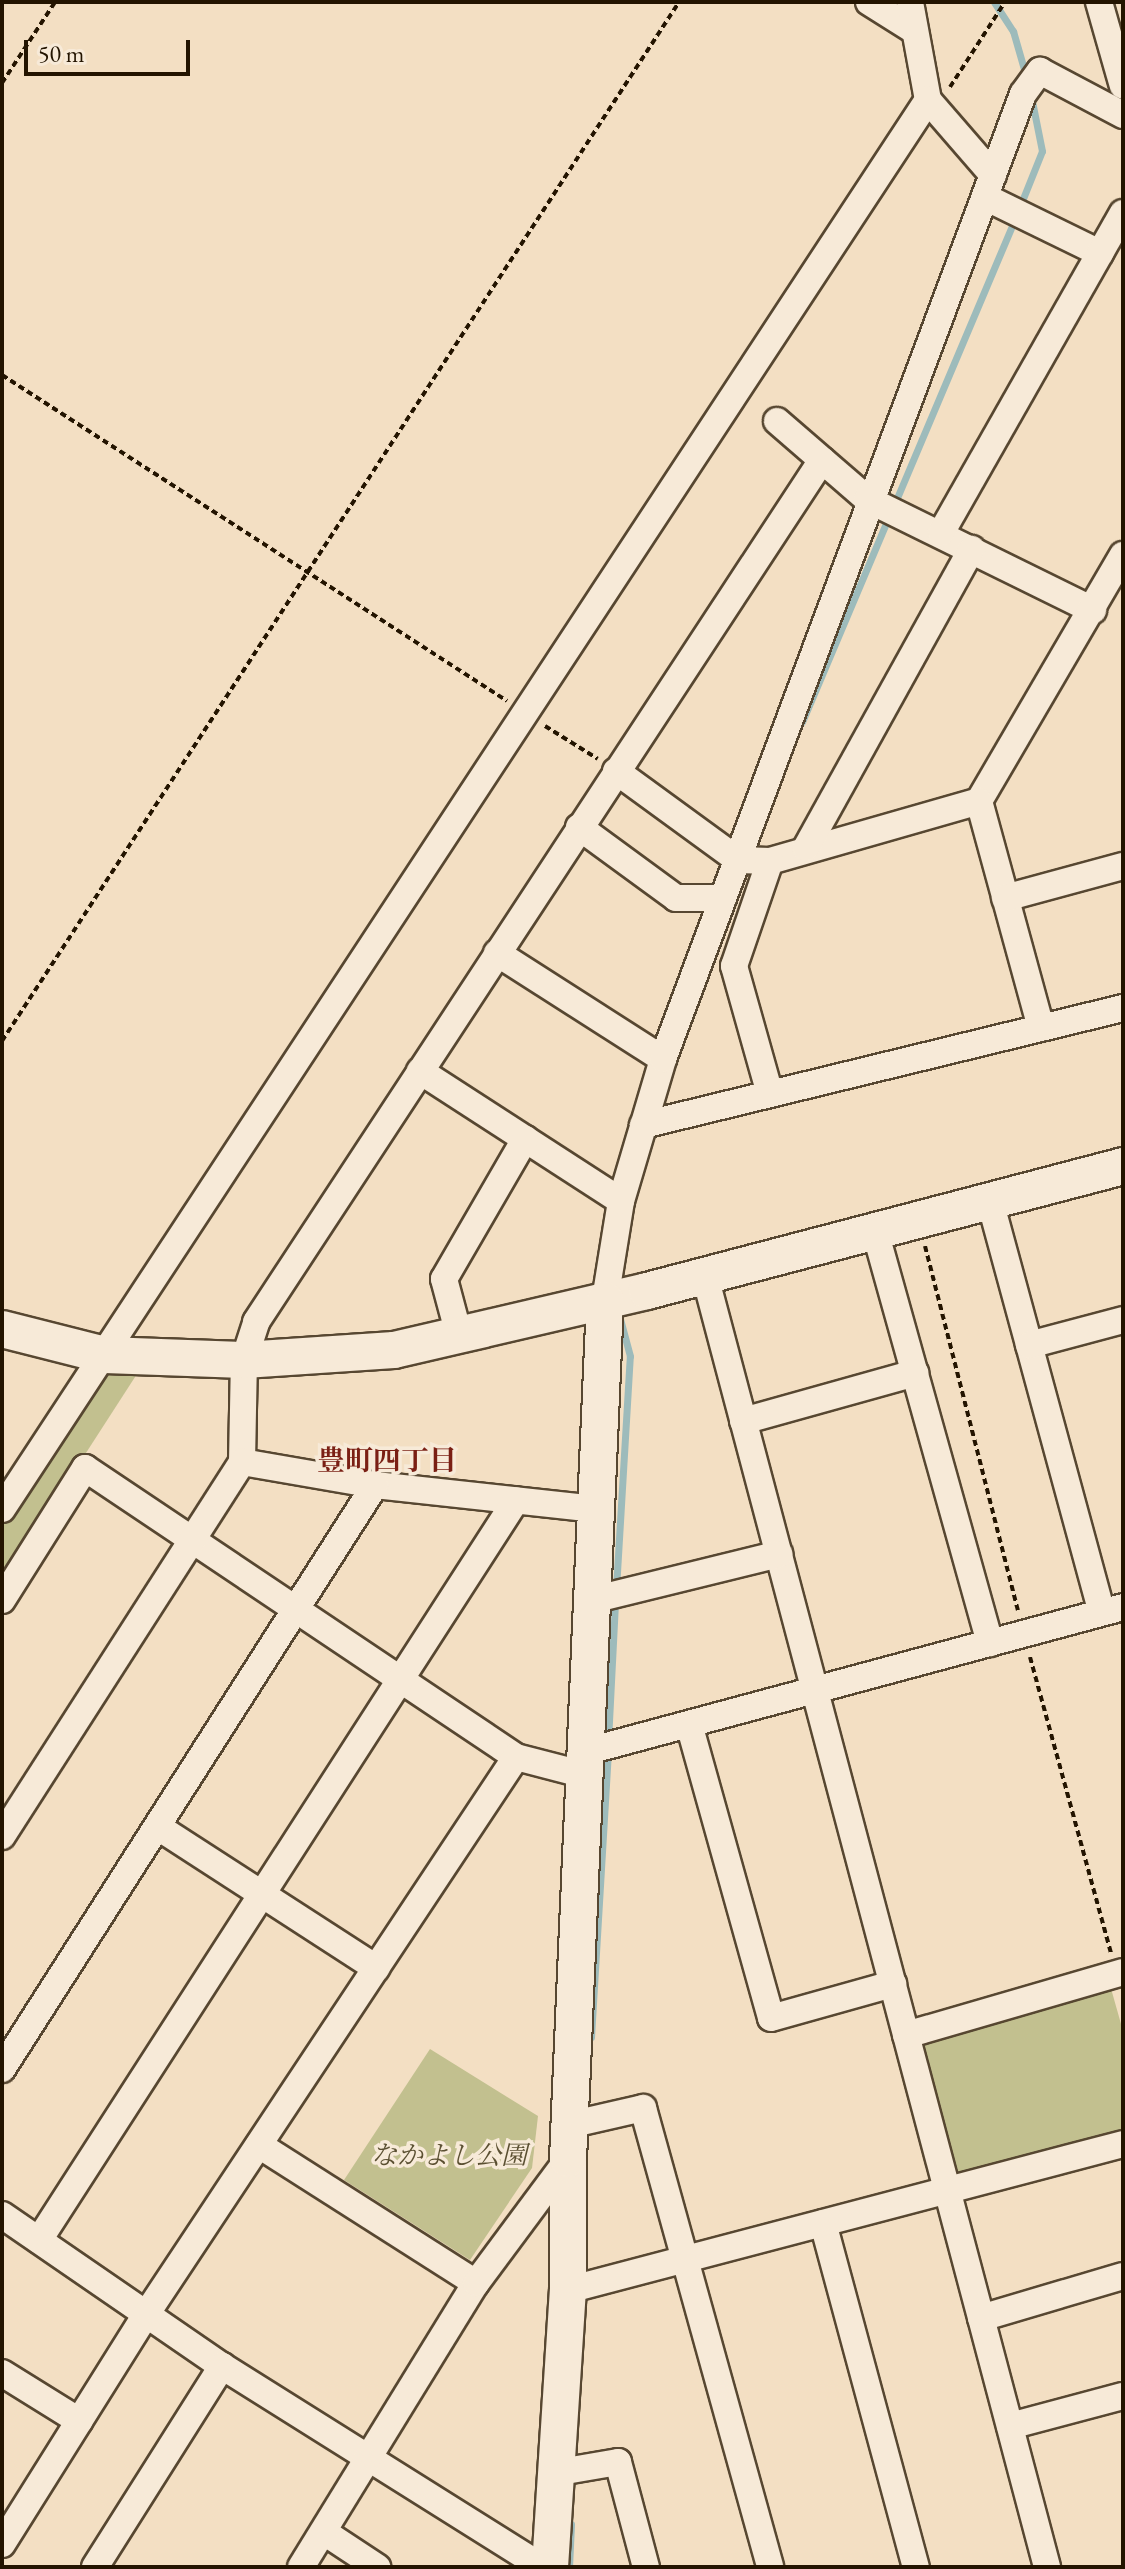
<!DOCTYPE html>
<meta charset="utf-8">
<style>
body{margin:0}
#map{position:relative;width:1125px;height:2569px;overflow:hidden;background:#f3dfc3;font-family:"EB Garamond","Noto Serif JP",serif}
div>[style]{position:absolute}
.green>*{inset:0;background:#c2c08f}
.stream>*{height:7px;margin:-3.5px;padding:0 3.5px;transform-origin:3.5px;border-radius:3.5px;background:#9dbbbb}
.path>*{height:4px;margin-top:-2px;transform-origin:0;background:repeating-linear-gradient(90deg,#231400 0 6px,transparent 0 10px)}
.roads{filter:drop-shadow(2px 0 #574731) drop-shadow(-2px 0 #574731) drop-shadow(0 2px #574731) drop-shadow(0 -2px #574731)}
.street>*{height:26px;margin:-13px;padding:0 13px;transform-origin:13px;border-radius:13px;background:#f7ead8}
.secondary>*{height:36px;margin:-18px;padding:0 18px;transform-origin:18px;border-radius:18px;background:#f7ead8}
span{translate:-50% -50%;white-space:nowrap;text-align:center;line-height:1.15;-webkit-text-stroke:7px #f7ead8;paint-order:stroke}
.park-label{font-size:26px;color:#5b5032;font-style:italic}
.neighbourhood-label{font-size:28px;color:#7a1f14;font-weight:700}
.frame{position:absolute;inset:0;border:4px solid #231400;pointer-events:none}
.scale{position:absolute;left:24px;top:40px;width:166px;height:36px;box-sizing:border-box;border:4px solid #231400;border-top:0;padding-left:10px;font-size:24px;line-height:28px;white-space:nowrap;color:#231400;-webkit-text-stroke:6px #f7ead8;paint-order:stroke}
</style>
<div id="map">
<div class="green">
<i style="clip-path:polygon(107px 1358px,146px 1360px,2px 1583px,2px 1517px)"></i>
<i style="clip-path:polygon(1110px 1985px,1123px 2031px,1123px 2132px,959px 2179px,922px 2042px)"></i>
<i style="clip-path:polygon(430px 2049px,538px 2116px,532px 2168px,470px 2260px,344px 2180px)"></i>
</div>
<div class="stream">
<i style="left:994px;top:2px;width:35px;rotate:57deg"></i>
<i style="left:1013px;top:31px;width:47px;rotate:73.9deg"></i>
<i style="left:1020px;top:206px;width:59px;rotate:-68.2deg"></i>
<i style="left:1042px;top:151px;width:56px;rotate:-101.3deg"></i>
<i style="left:894px;top:505px;width:311px;rotate:-67.1deg"></i>
<i style="left:802px;top:722px;width:224px;rotate:-67.1deg"></i>
<i style="left:616px;top:1589px;width:233px;rotate:-86.6deg"></i>
<i style="left:630px;top:1356px;width:38px;rotate:-105deg"></i>
<i style="left:608px;top:1741px;width:139px;rotate:-87.1deg"></i>
<i style="left:591px;top:2037px;width:285px;rotate:-86.6deg"></i>
<i style="left:569px;top:2567px;width:43px;rotate:-87.3deg"></i>
</div>
<div class="path">
<i style="left:2px;top:83px;width:97px;rotate:-56.8deg"></i>
<i style="left:950px;top:87px;width:101px;rotate:-57.1deg"></i>
<i style="left:2px;top:375px;width:601px;rotate:32.84deg"></i>
<i style="left:545px;top:726px;width:62px;rotate:31.9deg"></i>
<i style="left:2px;top:1041px;width:1240px;rotate:-56.91deg"></i>
<i style="left:925px;top:1246px;width:376px;rotate:75.7deg"></i>
<i style="left:1030px;top:1657px;width:307px;rotate:74.7deg"></i>
</div>
<div class="roads">
<div class="street">
<i style="left:869px;top:2px;width:54px;rotate:32.2deg"></i>
<i style="left:910px;top:2px;width:100px;rotate:79.6deg"></i>
<i style="left:928px;top:100px;width:99px;rotate:49.1deg"></i>
<i style="left:1099px;top:2px;width:87px;rotate:74.1deg"></i>
<i style="left:985px;top:197px;width:128px;rotate:26deg"></i>
<i style="left:777px;top:421px;width:119px;rotate:40.9deg"></i>
<i style="left:867px;top:499px;width:252px;rotate:26.2deg"></i>
<i style="left:941px;top:533px;width:368px;rotate:-60.4deg"></i>
<i style="left:616px;top:771px;width:151px;rotate:36.1deg"></i>
<i style="left:738px;top:860px;width:32px;rotate:2deg"></i>
<i style="left:770px;top:861px;width:217px;rotate:-16deg"></i>
<i style="left:979px;top:801px;width:285px;rotate:-59.7deg"></i>
<i style="left:979px;top:801px;width:235px;rotate:74.7deg"></i>
<i style="left:579px;top:827px;width:120px;rotate:36.2deg"></i>
<i style="left:676px;top:898px;width:47px"></i>
<i style="left:806px;top:848px;width:342px;rotate:-61deg"></i>
<i style="left:1005px;top:898px;width:122px;rotate:-15.2deg"></i>
<i style="left:497px;top:953px;width:197px;rotate:32.6deg"></i>
<i style="left:420px;top:1071px;width:239px;rotate:32.9deg"></i>
<i style="left:770px;top:1094px;width:133px;rotate:-105.7deg"></i>
<i style="left:734px;top:966px;width:111px;rotate:-71.1deg"></i>
<i style="left:643px;top:1125px;width:494px;rotate:-13.7deg"></i>
<i style="left:990px;top:1201px;width:426px;rotate:74.8deg"></i>
<i style="left:875px;top:1231px;width:428px;rotate:74.4deg"></i>
<i style="left:705px;top:1276px;width:1336px;rotate:75.16deg"></i>
<i style="left:605px;top:1300px;width:100px;rotate:-80.8deg"></i>
<i style="left:621px;top:1201px;width:148px;rotate:-73.5deg"></i>
<i style="left:663px;top:1059px;width:1030px;rotate:-69.54deg"></i>
<i style="left:1023px;top:94px;width:29px;rotate:-54deg"></i>
<i style="left:1040px;top:71px;width:94px;rotate:27.9deg"></i>
<i style="left:459px;top:1335px;width:58px;rotate:-105deg"></i>
<i style="left:444px;top:1279px;width:162px;rotate:-59.9deg"></i>
<i style="left:1029px;top:1345px;width:97px;rotate:-14.9deg"></i>
<i style="left:743px;top:1421px;width:179px;rotate:-15.6deg"></i>
<i style="left:242px;top:1462px;width:102px;rotate:-88.9deg"></i>
<i style="left:244px;top:1360px;width:40px;rotate:-72deg"></i>
<i style="left:256px;top:1322px;width:1031px;rotate:-56.71deg"></i>
<i style="left:2px;top:1509px;width:1686px;rotate:-56.69deg"></i>
<i style="left:2px;top:1600px;width:156px;rotate:-57.8deg"></i>
<i style="left:85px;top:1468px;width:519px;rotate:33.84deg"></i>
<i style="left:516px;top:1757px;width:71px;rotate:14.6deg"></i>
<i style="left:592px;top:1600px;width:193px;rotate:-13.8deg"></i>
<i style="left:689px;top:1724px;width:305px;rotate:74.4deg"></i>
<i style="left:771px;top:2018px;width:127px;rotate:-15.6deg"></i>
<i style="left:588px;top:1751px;width:554px;rotate:-15.06deg"></i>
<i style="left:158px;top:1827px;width:260px;rotate:32.9deg"></i>
<i style="left:2px;top:1836px;width:444px;rotate:-57.3deg"></i>
<i style="left:242px;top:1462px;width:135px;rotate:9.8deg"></i>
<i style="left:375px;top:1485px;width:222px;rotate:6.2deg"></i>
<i style="left:906px;top:2035px;width:226px;rotate:-16.2deg"></i>
<i style="left:2px;top:2069px;width:693px;rotate:-57.43deg"></i>
<i style="left:569px;top:2125px;width:76px;rotate:-12.9deg"></i>
<i style="left:643px;top:2108px;width:476px;rotate:74.5deg"></i>
<i style="left:259px;top:2145px;width:257px;rotate:32.5deg"></i>
<i style="left:2px;top:2215px;width:267px;rotate:34.5deg"></i>
<i style="left:222px;top:2366px;width:379px;rotate:32.1deg"></i>
<i style="left:823px;top:2223px;width:356px;rotate:74.9deg"></i>
<i style="left:39px;top:2240px;width:880px;rotate:-57.19deg"></i>
<i style="left:568px;top:2290px;width:574px;rotate:-14.74deg"></i>
<i style="left:981px;top:2318px;width:148px;rotate:-16.5deg"></i>
<i style="left:2px;top:2373px;width:91px;rotate:31.9deg"></i>
<i style="left:1010px;top:2426px;width:117px;rotate:-14.9deg"></i>
<i style="left:554px;top:2473px;width:65px;rotate:-9.8deg"></i>
<i style="left:618px;top:2462px;width:109px;rotate:75.1deg"></i>
<i style="left:324px;top:2532px;width:64px;rotate:33.4deg"></i>
<i style="left:2px;top:2544px;width:273px;rotate:-57.9deg"></i>
<i style="left:147px;top:2313px;width:667px;rotate:-56.43deg"></i>
<i style="left:95px;top:2567px;width:238px;rotate:-57.7deg"></i>
<i style="left:301px;top:2567px;width:334px;rotate:-58.4deg"></i>
<i style="left:476px;top:2283px;width:154px;rotate:-53.4deg"></i>
</div>
<div class="secondary">
<i style="left:2px;top:1329px;width:106px;rotate:14.2deg"></i>
<i style="left:105px;top:1355px;width:139px;rotate:2.1deg"></i>
<i style="left:244px;top:1360px;width:150px;rotate:-3.8deg"></i>
<i style="left:394px;top:1350px;width:260px;rotate:-13.1deg"></i>
<i style="left:647px;top:1291px;width:492px;rotate:-14.7deg"></i>
<i style="left:550px;top:2567px;width:278px;rotate:-86.3deg"></i>
<i style="left:568px;top:2290px;width:131px;rotate:-90deg"></i>
<i style="left:568px;top:2159px;width:860px;rotate:-87.53deg"></i>
</div>
</div>
<div class="park-label">
<span style="left:449px;top:2156px">なかよし公園</span>
</div>
<div class="neighbourhood-label">
<span style="left:387px;top:1460px">豊町四丁目</span>
</div>
<div class="frame"></div>
<div class="scale">50 m</div>
</div>
